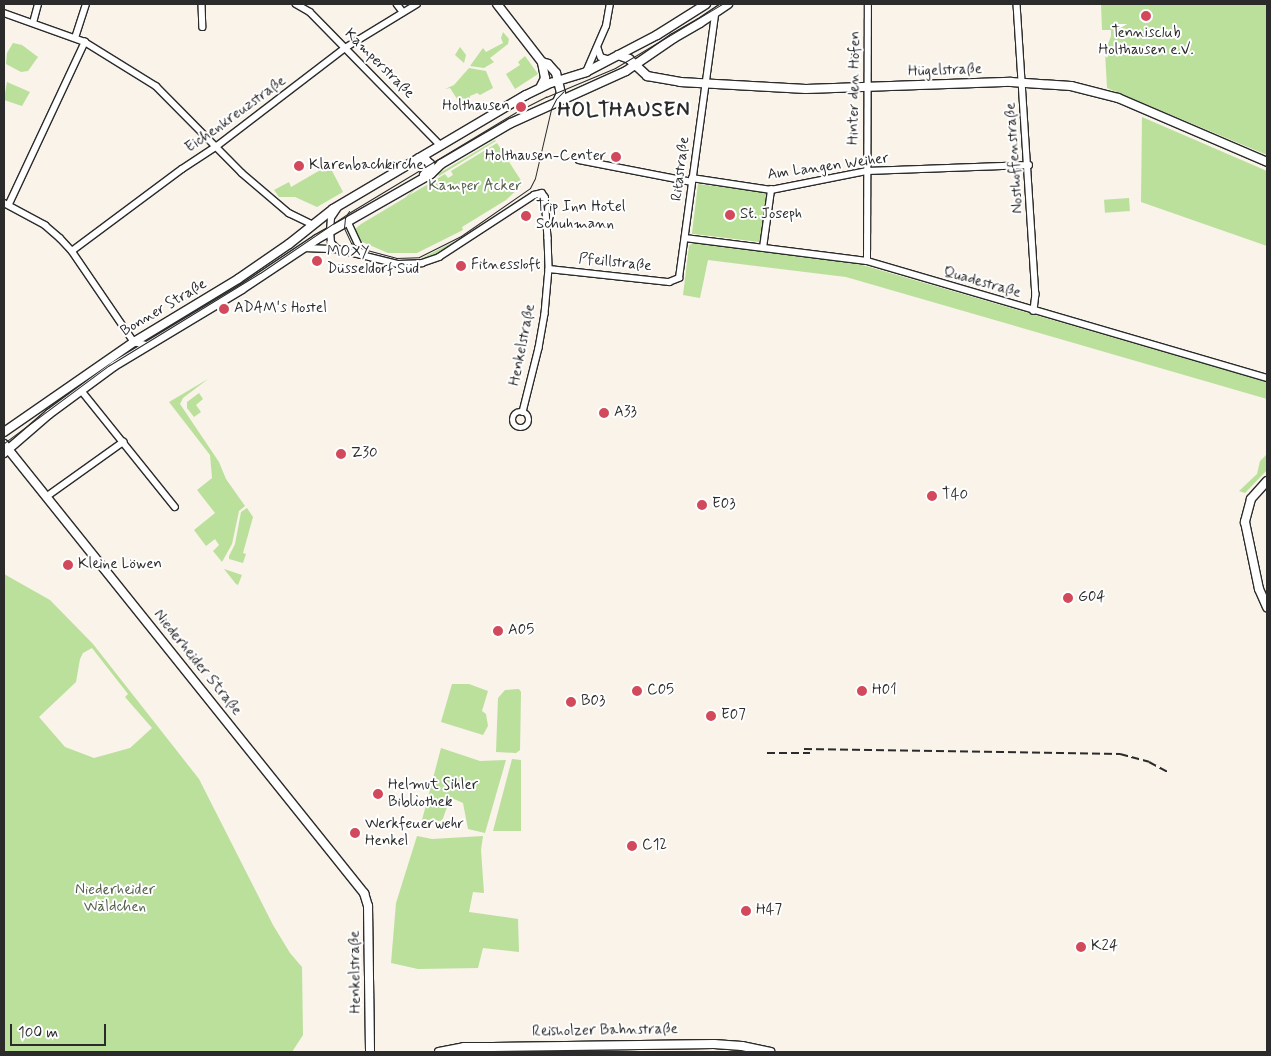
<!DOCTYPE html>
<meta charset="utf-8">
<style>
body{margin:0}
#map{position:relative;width:1271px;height:1056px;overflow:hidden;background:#f9f3e9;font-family:Mynerve,sans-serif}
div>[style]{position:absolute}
.green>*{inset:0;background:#bae09c;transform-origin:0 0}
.roads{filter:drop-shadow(1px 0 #2b2b2b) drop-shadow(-1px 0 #2b2b2b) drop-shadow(0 1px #2b2b2b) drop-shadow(0 -1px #2b2b2b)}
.street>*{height:5.5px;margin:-2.75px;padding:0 2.75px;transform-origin:2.75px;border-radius:2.75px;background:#fff}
.street>.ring{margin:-2.75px;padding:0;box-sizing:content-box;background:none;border:5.5px solid #fff;border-radius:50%}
.secondary>*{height:8px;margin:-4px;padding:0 4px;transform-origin:4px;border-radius:4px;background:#fff}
.tram>*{height:1px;margin:-0.5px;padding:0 0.5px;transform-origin:0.5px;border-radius:0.5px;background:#2b2b2b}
.rail>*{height:2px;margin-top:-1px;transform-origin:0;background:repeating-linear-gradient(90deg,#2b2b2b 0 8px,transparent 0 12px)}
.dots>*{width:14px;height:14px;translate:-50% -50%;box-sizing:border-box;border:2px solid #fff;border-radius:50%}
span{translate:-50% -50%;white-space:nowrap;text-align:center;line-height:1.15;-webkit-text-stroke:4px #fff;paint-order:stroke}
.poi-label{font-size:15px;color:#2b2b2b}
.right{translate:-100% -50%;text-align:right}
.left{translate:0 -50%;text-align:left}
.street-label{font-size:15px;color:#2b2b2b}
.park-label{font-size:15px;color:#56614d}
.district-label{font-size:20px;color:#2b2b2b;font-weight:700;letter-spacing:1px}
.frame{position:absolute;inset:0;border:5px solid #2b2b2b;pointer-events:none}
.scale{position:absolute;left:10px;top:1024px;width:96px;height:22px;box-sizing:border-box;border:2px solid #2b2b2b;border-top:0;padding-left:6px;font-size:15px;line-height:18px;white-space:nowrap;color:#2b2b2b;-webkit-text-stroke:4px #fff;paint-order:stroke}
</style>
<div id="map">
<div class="green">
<i style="clip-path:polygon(1101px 4px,1267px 4px,1267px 155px,1107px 88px,1105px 52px,1111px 36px,1111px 30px,1102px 30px)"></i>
<i style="clip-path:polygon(503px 32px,509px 39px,508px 44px,490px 58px,494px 62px,484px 68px,470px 66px,483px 48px,486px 52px,503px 43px,501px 38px)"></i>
<i style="clip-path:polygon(13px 43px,22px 45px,38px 57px,28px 71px,21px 72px,6px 64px,7px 53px)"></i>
<i style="clip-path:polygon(460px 47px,466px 55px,464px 63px,455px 55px)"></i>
<i style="clip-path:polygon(525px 56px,538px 74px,515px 89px,506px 74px,520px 65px,518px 62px)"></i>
<i style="clip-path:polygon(469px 68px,486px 71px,493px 88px,480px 95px,477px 93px,470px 96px,469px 102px,461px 105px,450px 88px,445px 89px,454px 85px)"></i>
<i style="clip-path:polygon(7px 82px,30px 92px,22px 106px,4px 100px)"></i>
<i style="clip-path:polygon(1142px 117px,1267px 171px,1267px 246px,1141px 202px)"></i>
<i style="clip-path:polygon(495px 140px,496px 141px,439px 176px,438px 174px)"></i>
<i style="clip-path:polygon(497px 143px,522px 182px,519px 184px,521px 186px,506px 200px,462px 227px,463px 230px,417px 253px,388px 253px,360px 241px,353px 231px,361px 224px,445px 174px,448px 178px,453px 175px,451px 171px)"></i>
<i style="clip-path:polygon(329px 165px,343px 192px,317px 207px,295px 197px,279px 197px,274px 190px,289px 182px,291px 187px)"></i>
<i style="left:698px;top:184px;width:72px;height:50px;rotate:7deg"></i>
<i style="left:414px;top:189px;width:1px;height:55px;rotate:45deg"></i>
<i style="left:1129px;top:198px;width:13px;height:25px;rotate:86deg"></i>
<i style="clip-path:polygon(463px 237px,463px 239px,437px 255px,420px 259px)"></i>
<i style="clip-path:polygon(692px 243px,859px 264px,1267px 382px,1267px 399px,846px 277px,708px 260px,700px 298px,683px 295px,689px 246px)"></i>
<i style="clip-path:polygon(208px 379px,183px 398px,180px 404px,219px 462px,226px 479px,245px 506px,239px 511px,232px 544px,222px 562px,213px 551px,219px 545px,215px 539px,206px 546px,194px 530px,215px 513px,197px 490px,212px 478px,210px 455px,169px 402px)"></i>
<i style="clip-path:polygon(199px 393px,203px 399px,196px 405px,201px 412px,194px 417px,187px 408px,187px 402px)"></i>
<i style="clip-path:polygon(1267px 454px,1267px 470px,1245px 493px,1239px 491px,1257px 474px,1260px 461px)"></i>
<i style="clip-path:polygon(247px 508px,253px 517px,243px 553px,246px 554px,243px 563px,229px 559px,229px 556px,235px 544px,241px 512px)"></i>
<i style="clip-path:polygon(224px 569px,242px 575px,238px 585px,236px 584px)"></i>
<i style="clip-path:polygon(evenodd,4px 574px,50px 600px,93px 644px,199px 779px,273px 925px,290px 953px,302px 967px,303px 1035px,292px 1052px,4px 1052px,4px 574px,92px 648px,128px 694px,125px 697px,152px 728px,130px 748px,94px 758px,65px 747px,39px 717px,76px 682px,80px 659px,83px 653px,92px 648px)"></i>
<i style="clip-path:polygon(452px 684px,469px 684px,488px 691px,482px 711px,486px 714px,488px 726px,483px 735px,441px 722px)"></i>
<i style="clip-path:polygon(519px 689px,521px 692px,520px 750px,516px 753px,496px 752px,498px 698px,505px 690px)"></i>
<i style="clip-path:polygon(441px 748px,480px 761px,506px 760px,485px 833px,468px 829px,463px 803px,454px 799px,450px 799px,442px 821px,422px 820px)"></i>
<i style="clip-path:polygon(512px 759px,521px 760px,521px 831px,493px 831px)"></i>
<i style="clip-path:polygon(417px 836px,432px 839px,483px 836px,481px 850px,484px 893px,473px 892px,469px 912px,518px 919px,519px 952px,483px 948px,478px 968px,418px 969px,391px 963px,396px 903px)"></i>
</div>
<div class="roads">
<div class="street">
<i style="left:202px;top:4px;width:23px;rotate:88deg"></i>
<i style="left:296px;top:4px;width:16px;rotate:30deg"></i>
<i style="left:310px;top:12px;width:187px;rotate:45.6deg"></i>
<i style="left:397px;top:4px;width:10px;rotate:53deg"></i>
<i style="left:1017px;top:4px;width:291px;rotate:86.3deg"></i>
<i style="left:1036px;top:294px;width:17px;rotate:97deg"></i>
<i style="left:4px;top:13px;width:86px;rotate:19.7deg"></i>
<i style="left:85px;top:42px;width:84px;rotate:31.8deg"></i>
<i style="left:156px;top:86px;width:122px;rotate:45.3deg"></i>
<i style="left:242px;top:173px;width:62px;rotate:40.4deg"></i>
<i style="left:289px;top:213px;width:25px;rotate:26deg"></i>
<i style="left:33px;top:23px;width:20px;rotate:-75deg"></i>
<i style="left:75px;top:38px;width:36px;rotate:-72deg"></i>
<i style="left:598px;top:48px;width:9px;rotate:72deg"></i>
<i style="left:601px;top:57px;width:9px;rotate:18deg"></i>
<i style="left:586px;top:72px;width:50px;rotate:-66.5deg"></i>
<i style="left:606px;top:26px;width:22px;rotate:-80deg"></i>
<i style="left:579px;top:160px;width:115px;rotate:11deg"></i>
<i style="left:692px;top:178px;width:80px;rotate:8.6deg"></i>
<i style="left:771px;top:190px;width:98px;rotate:-11.2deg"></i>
<i style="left:867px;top:171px;width:162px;rotate:-2.1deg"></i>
<i style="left:4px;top:203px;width:47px;rotate:28.2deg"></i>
<i style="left:45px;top:225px;width:20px;rotate:41deg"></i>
<i style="left:60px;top:238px;width:18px;rotate:47deg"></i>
<i style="left:72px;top:251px;width:110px;rotate:55.7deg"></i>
<i style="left:134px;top:342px;width:12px;rotate:14deg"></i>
<i style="left:9px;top:204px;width:179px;rotate:-64.9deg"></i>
<i style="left:348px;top:222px;width:35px;rotate:65deg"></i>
<i style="left:685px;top:238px;width:183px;rotate:7.2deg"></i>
<i style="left:867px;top:261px;width:417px;rotate:16.3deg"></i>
<i style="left:304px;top:248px;width:33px;rotate:2deg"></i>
<i style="left:337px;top:249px;width:63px;rotate:13.8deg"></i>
<i style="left:398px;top:264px;width:24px;rotate:-2deg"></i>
<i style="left:422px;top:263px;width:18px;rotate:-19deg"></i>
<i style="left:439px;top:257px;width:113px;rotate:-33.1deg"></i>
<i style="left:534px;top:195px;width:8px;rotate:-14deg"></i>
<i style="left:542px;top:193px;width:5px;rotate:53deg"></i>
<i style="left:545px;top:197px;width:41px;rotate:85.8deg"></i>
<i style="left:548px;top:238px;width:31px;rotate:88deg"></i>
<i style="left:549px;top:269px;width:45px;rotate:95.1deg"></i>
<i style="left:545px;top:314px;width:35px;rotate:100deg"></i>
<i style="left:539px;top:348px;width:66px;rotate:104deg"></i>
<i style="left:763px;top:248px;width:59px;rotate:-82.1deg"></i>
<i style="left:337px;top:249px;width:8px;rotate:-135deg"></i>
<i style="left:331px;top:243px;width:11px;rotate:-95deg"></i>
<i style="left:330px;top:232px;width:14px;rotate:-86deg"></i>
<i style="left:331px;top:218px;width:11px;rotate:-56deg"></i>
<i style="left:72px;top:251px;width:137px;rotate:-36.7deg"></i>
<i style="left:182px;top:169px;width:42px;rotate:-33.3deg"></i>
<i style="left:217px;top:146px;width:161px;rotate:-37.4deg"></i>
<i style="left:345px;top:48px;width:84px;rotate:-31.4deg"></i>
<i style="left:867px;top:261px;width:257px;rotate:-89.8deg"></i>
<i style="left:549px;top:269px;width:121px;rotate:6.2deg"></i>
<i style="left:669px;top:282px;width:11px;rotate:-22deg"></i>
<i style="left:679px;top:278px;width:266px;rotate:-82.2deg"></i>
<i style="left:81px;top:390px;width:150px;rotate:51.2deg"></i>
<i class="ring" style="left:513px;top:412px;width:10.5px;height:10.5px"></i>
<i style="left:46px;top:497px;width:95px;rotate:-35.5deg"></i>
</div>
<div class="secondary">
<i style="left:497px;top:4px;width:73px;rotate:52.2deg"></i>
<i style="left:542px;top:62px;width:6px;rotate:18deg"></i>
<i style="left:548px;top:64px;width:12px;rotate:48deg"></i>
<i style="left:556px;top:73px;width:21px;rotate:76deg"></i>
<i style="left:561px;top:93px;width:10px;rotate:114deg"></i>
<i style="left:618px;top:55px;width:12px;rotate:20deg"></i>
<i style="left:629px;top:59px;width:25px;rotate:43deg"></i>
<i style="left:647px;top:76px;width:34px;rotate:10deg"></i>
<i style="left:680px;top:82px;width:126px;rotate:3.2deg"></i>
<i style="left:806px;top:89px;width:205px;rotate:-2deg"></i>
<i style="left:1011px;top:82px;width:60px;rotate:3.8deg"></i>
<i style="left:1071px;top:86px;width:49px;rotate:14.3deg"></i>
<i style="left:1118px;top:98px;width:162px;rotate:23.2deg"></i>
<i style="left:541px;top:86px;width:9px;rotate:-63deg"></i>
<i style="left:545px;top:78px;width:16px;rotate:-101deg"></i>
<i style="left:419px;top:158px;width:7px;rotate:16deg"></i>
<i style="left:426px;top:160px;width:6px;rotate:45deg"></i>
<i style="left:430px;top:164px;width:6px;rotate:99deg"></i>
<i style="left:429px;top:170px;width:7px;rotate:135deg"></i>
<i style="left:4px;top:432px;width:158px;rotate:-34.7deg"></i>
<i style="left:134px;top:342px;width:122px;rotate:-31.2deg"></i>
<i style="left:238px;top:279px;width:62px;rotate:-34.5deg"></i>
<i style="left:289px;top:244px;width:56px;rotate:-38.5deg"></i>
<i style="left:333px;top:209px;width:224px;rotate:-30.6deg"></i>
<i style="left:526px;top:95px;width:28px;rotate:-26deg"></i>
<i style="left:551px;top:83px;width:37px;rotate:-17deg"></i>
<i style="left:586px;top:72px;width:80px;rotate:-27.5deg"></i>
<i style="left:657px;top:35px;width:58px;rotate:-32.3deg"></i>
<i style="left:4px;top:444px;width:576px;rotate:51.28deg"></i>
<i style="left:364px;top:893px;width:14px;rotate:73deg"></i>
<i style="left:368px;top:906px;width:146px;rotate:89.2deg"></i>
<i style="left:4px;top:453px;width:60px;rotate:-40.9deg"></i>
<i style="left:49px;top:414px;width:81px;rotate:-36.4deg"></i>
<i style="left:114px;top:366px;width:149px;rotate:-31deg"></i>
<i style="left:242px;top:289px;width:90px;rotate:-33.7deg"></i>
<i style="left:317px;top:239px;width:131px;rotate:-29.7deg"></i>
<i style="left:431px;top:174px;width:14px;rotate:-45deg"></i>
<i style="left:441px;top:164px;width:81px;rotate:-30.4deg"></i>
<i style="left:511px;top:123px;width:126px;rotate:-24.3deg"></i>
<i style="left:626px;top:71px;width:58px;rotate:-34.5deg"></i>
<i style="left:674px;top:38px;width:30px;rotate:-30deg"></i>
<i style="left:700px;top:23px;width:34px;rotate:-34deg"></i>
<i style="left:1267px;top:481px;width:24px;rotate:132deg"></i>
<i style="left:1251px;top:499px;width:24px;rotate:105deg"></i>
<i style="left:1245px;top:522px;width:68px;rotate:78.2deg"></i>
<i style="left:1259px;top:589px;width:20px;rotate:66deg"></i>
<i style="left:439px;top:1052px;width:25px;rotate:-11deg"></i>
<i style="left:464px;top:1047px;width:28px"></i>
<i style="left:492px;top:1047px;width:222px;rotate:-0.8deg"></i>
<i style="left:714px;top:1044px;width:28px;rotate:4deg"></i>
<i style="left:742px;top:1046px;width:29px;rotate:12deg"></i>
</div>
</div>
<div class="tram">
<i style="left:349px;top:211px;width:8px;rotate:120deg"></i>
<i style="left:345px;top:218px;width:10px;rotate:96deg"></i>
<i style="left:344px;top:228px;width:17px;rotate:65deg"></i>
<i style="left:351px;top:243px;width:13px;rotate:27deg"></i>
<i style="left:363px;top:249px;width:34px;rotate:15deg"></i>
<i style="left:396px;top:258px;width:23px;rotate:-2deg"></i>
<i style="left:419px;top:257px;width:47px;rotate:-26.6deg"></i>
<i style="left:461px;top:236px;width:84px;rotate:-34.8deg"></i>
<i style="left:530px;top:188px;width:11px;rotate:-63deg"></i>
<i style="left:535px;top:178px;width:71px;rotate:-76.9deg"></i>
<i style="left:551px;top:109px;width:11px;rotate:-63deg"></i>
<i style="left:556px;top:99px;width:11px;rotate:-45deg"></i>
<i style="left:4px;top:443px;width:129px;rotate:-36.5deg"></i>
<i style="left:108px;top:366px;width:178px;rotate:-31.5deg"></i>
<i style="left:260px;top:273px;width:105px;rotate:-34.1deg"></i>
<i style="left:347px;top:214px;width:197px;rotate:-31.1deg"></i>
<i style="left:516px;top:112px;width:34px;rotate:-27deg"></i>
<i style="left:546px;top:97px;width:75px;rotate:-22.8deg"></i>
<i style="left:615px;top:68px;width:125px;rotate:-30.9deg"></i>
</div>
<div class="rail">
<i style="left:804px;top:749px;width:316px;rotate:0.9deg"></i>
<i style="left:1120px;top:754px;width:30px;rotate:15deg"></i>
<i style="left:1149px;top:762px;width:21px;rotate:28deg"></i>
<i style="left:767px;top:753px;width:43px"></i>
</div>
<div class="dots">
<i style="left:1146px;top:16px;background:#d1495b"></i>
<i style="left:521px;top:107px;background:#d1495b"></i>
<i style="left:616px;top:157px;background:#d1495b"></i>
<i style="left:299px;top:166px;background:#d1495b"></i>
<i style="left:730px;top:215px;background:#d1495b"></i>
<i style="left:526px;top:216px;background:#d1495b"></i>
<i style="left:317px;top:261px;background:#d1495b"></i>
<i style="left:461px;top:266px;background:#d1495b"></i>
<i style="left:224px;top:309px;background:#d1495b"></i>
<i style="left:604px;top:413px;background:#d1495b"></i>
<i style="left:341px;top:454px;background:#d1495b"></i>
<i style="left:932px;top:496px;background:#d1495b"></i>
<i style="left:702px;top:505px;background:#d1495b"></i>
<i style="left:68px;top:565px;background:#d1495b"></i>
<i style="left:1068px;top:598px;background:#d1495b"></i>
<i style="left:498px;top:631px;background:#d1495b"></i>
<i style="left:637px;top:691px;background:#d1495b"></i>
<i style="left:862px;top:691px;background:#d1495b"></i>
<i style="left:571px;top:702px;background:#d1495b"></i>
<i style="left:711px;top:716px;background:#d1495b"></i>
<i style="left:378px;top:794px;background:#d1495b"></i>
<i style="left:355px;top:833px;background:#d1495b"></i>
<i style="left:632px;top:846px;background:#d1495b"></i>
<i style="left:746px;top:911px;background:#d1495b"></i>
<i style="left:1081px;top:947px;background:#d1495b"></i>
</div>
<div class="poi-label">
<span style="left:1146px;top:42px">Tennisclub<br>Holthausen e.V.</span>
<span class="right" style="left:510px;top:107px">Holthausen</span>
<span class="right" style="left:606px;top:157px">Holthausen-Center</span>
<span class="left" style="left:309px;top:166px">Klarenbachkirche</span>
<span class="left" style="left:536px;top:216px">Trip Inn Hotel<br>Schuhmann</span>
<span class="left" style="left:740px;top:215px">St. Joseph</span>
<span class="left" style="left:327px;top:261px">MOXY<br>Düsseldorf Süd</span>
<span class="left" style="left:471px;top:266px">Fitnessloft</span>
<span class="left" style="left:234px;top:309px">ADAM's Hostel</span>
<span class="left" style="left:614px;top:413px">A33</span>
<span class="left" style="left:351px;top:454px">Z30</span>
<span class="left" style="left:942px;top:496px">T40</span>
<span class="left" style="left:712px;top:505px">E03</span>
<span class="left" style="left:78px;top:565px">Kleine Löwen</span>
<span class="left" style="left:1078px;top:598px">G04</span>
<span class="left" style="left:508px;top:631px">A05</span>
<span class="left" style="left:647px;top:691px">C05</span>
<span class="left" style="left:872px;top:691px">H01</span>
<span class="left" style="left:581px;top:702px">B03</span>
<span class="left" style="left:721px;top:716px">E07</span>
<span class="left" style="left:388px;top:794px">Helmut Sihler<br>Bibliothek</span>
<span class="left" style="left:365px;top:833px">Werkfeuerwehr<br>Henkel</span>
<span class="left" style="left:642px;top:846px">C12</span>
<span class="left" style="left:756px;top:911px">H47</span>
<span class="left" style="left:1091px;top:947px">K24</span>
</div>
<div class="street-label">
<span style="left:379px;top:64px;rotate:45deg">Kamperstraße</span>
<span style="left:945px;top:71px;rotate:-2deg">Hügelstraße</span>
<span style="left:855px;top:88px;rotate:-89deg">Hinter den Höfen</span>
<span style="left:236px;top:115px;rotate:-36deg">Eichenkreuzstraße</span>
<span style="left:1015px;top:158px;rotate:-94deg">Nosthoffenstraße</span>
<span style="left:828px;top:167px;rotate:-8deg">Am Langen Weiher</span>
<span style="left:681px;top:169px;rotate:-83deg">Ritastraße</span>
<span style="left:615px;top:263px;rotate:6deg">Pfeillstraße</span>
<span style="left:982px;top:283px;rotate:16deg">Quadestraße</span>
<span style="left:164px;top:308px;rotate:-31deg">Bonner Straße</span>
<span style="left:523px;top:345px;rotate:-79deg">Henkelstraße</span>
<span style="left:197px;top:663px;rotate:51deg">Niederheider Straße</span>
<span style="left:356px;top:972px;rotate:-91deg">Henkelstraße</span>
<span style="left:605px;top:1031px;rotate:-1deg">Reisholzer Bahnstraße</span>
</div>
<div class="park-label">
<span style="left:475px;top:187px">Kamper Acker</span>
<span style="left:115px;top:899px">Niederheider<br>Wäldchen</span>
</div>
<div class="district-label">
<span style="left:624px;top:110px">HOLTHAUSEN</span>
</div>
<div class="frame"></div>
<div class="scale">100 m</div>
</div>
